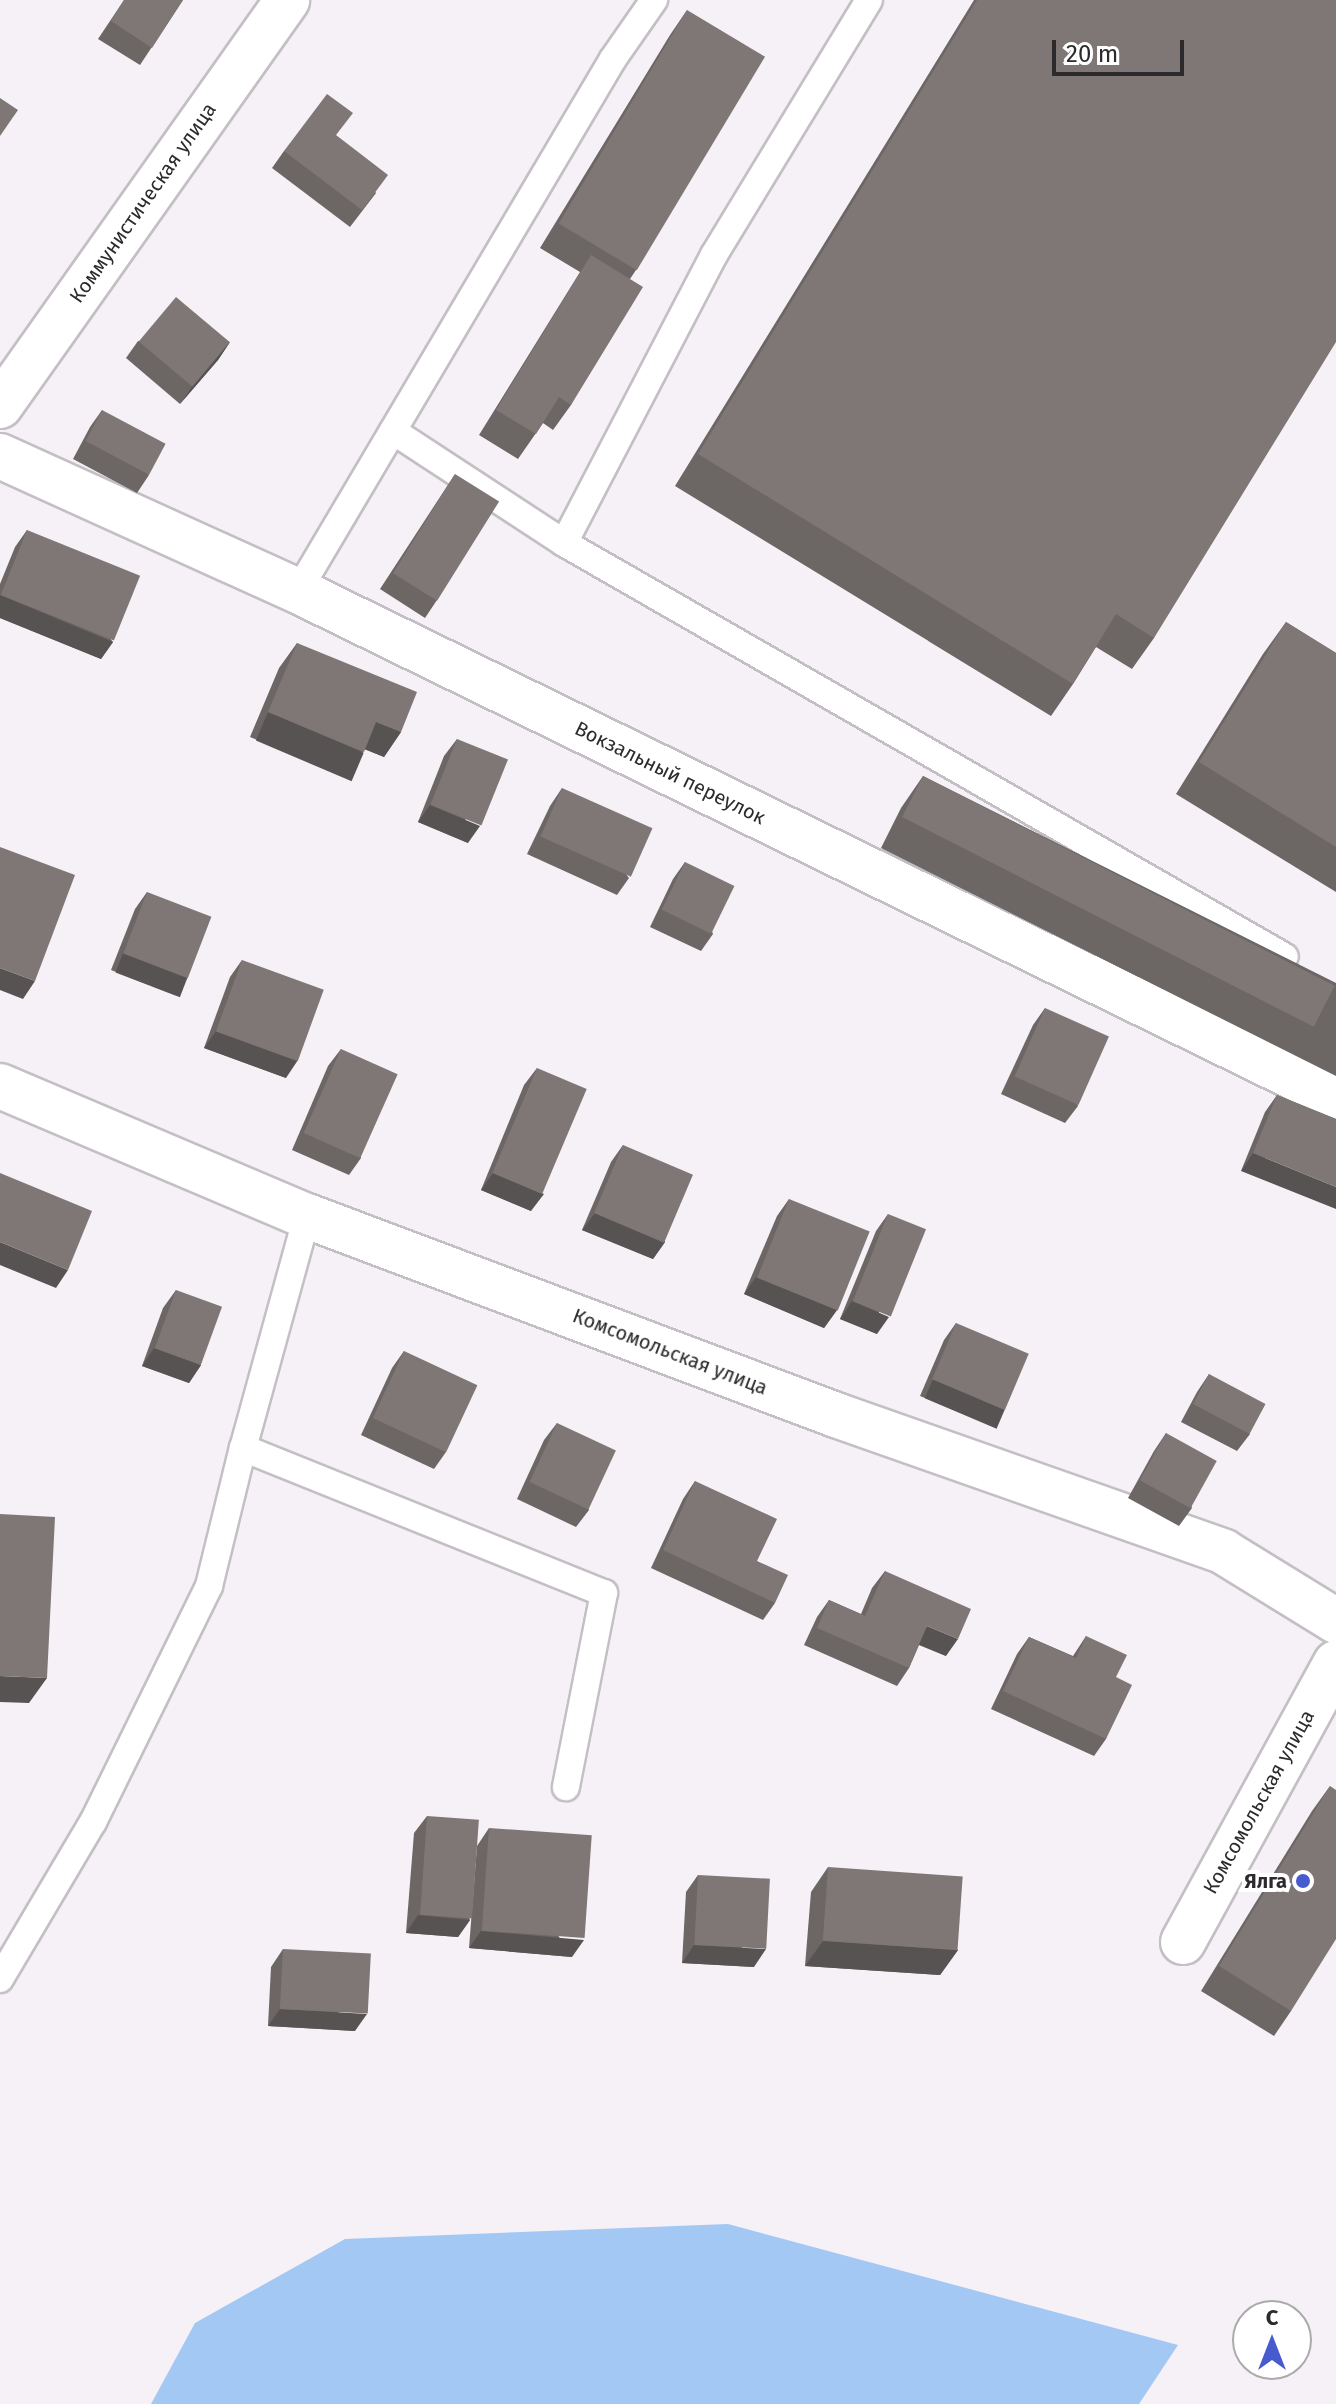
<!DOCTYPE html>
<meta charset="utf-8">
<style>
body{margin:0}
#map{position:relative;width:1336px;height:2404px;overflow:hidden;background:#f6f1f7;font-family:"Fira Sans",sans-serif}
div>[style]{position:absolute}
.water>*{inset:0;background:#a3c8f4}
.roads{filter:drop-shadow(2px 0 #c4bfc4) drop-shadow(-2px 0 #c4bfc4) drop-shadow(0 2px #c4bfc4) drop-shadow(0 -2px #c4bfc4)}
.service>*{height:26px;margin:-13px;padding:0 13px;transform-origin:13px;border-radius:13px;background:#fff}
.minor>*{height:44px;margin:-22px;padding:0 22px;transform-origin:22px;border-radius:22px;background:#fff}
.wall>*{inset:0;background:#6c6665}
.shaded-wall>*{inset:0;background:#585353;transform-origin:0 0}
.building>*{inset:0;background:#7e7776;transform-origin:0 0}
.dots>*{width:22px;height:22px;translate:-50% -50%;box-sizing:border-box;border:4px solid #fff;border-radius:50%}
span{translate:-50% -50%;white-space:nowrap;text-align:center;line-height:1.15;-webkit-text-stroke:8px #fff;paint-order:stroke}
.street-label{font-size:20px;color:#2c2a2c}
.poi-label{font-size:20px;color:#2c2a2c;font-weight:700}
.right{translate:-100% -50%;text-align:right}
.north{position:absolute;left:1232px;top:2300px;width:80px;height:80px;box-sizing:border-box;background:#fff;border:2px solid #abaaab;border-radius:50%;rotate:0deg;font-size:22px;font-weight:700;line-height:32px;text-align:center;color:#2c2a2c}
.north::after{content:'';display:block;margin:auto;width:28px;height:36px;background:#475bcf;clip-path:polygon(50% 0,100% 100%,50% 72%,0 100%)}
.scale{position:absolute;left:1052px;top:40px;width:132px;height:36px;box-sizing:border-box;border:4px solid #2c2a2c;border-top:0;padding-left:10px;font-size:24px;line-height:28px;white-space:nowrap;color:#2c2a2c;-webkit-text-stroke:6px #fff;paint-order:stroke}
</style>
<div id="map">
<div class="water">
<i style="clip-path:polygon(728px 2224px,1178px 2345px,1139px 2404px,151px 2404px,195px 2323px,345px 2239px)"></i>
</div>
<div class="roads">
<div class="service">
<i style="left:393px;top:431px;width:204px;rotate:33.2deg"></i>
<i style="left:564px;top:543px;width:831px;rotate:29.86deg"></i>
<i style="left:564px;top:543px;width:325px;rotate:-62.5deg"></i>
<i style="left:714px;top:255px;width:298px;rotate:-58.7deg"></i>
<i style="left:298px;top:591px;width:618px;rotate:-59.37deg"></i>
<i style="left:613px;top:59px;width:72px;rotate:-55.2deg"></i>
<i style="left:307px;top:1216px;width:241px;rotate:105.4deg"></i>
<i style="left:243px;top:1448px;width:389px;rotate:21.9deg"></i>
<i style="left:604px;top:1593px;width:198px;rotate:101.1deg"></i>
<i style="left:0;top:1979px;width:182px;rotate:-59.4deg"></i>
<i style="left:93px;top:1822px;width:263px;rotate:-63.8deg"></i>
<i style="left:209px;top:1586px;width:142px;rotate:-76.2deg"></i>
</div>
<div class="minor">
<i style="left:0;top:406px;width:497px;rotate:-54.7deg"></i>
<i style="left:0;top:456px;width:327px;rotate:24.4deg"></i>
<i style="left:298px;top:591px;width:1155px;rotate:26.03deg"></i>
<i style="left:0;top:1086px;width:333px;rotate:23deg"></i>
<i style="left:307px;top:1216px;width:565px;rotate:20.62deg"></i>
<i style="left:836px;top:1415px;width:411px;rotate:19.4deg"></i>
<i style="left:1224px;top:1552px;width:132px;rotate:31.6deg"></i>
<i style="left:1183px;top:1942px;width:318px;rotate:-61.3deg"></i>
</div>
</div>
<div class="wall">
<i style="clip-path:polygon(124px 0,183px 0,140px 65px,98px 39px)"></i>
<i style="clip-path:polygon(974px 0,1336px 0,1154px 638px,1132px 669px,1096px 647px,1073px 684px,1051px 716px,675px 486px)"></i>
<i style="clip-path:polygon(687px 10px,636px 270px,630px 279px,571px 405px,553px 430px,543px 423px,518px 459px,479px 435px,580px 272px,540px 248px,670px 35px)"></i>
<i style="clip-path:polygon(336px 136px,376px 193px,350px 227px,272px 168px,284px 151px)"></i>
<i style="clip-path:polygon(138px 341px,230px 342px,218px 360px,180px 404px,126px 358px)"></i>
<i style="clip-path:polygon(102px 410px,149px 475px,137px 493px,73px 459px,90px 427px)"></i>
<i style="clip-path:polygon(455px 474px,437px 600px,425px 618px,380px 589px)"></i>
<i style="clip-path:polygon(27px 530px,113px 642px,101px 659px,0 618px,0 584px,15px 547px)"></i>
<i style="clip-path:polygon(1286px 622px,1336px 653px,1336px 892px,1176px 794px,1263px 654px)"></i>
<i style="clip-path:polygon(297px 643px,401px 732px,384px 757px,365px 749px,346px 777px,250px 737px,279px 668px)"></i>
<i style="clip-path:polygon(457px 739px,468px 843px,418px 822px,444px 756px)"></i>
<i style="clip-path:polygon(923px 776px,1336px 983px,1336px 1076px,881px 848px,901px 808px)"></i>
<i style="clip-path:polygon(562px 788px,629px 878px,617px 895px,527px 854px,550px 806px)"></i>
<i style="clip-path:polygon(685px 862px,713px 934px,701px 951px,650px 927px,673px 879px)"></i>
<i style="clip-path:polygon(147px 892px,187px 978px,175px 995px,111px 970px,135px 909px)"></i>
<i style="clip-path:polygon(242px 960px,286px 1078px,204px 1048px,230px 977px)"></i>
<i style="clip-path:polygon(1045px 1008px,1078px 1106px,1065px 1123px,1001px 1094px,1033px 1025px)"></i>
<i style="clip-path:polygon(341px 1049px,361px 1158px,349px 1175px,292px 1150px,328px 1066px)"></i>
<i style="clip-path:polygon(537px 1068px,531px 1211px,481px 1190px,524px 1085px)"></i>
<i style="clip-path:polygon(1277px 1095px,1336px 1119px,1241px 1171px,1265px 1112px)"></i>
<i style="clip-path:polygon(623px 1145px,665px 1242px,653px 1259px,582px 1230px,611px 1162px)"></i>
<i style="clip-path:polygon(789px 1199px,837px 1310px,824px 1328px,744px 1294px,777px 1216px)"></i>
<i style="clip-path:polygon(888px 1214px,877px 1334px,840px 1319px,876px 1231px)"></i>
<i style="clip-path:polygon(176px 1290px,201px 1365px,189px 1383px,142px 1366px,163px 1308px)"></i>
<i style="clip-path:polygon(956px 1323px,993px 1426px,920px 1396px,944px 1340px)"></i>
<i style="clip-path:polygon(404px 1351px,446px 1452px,434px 1469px,361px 1435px,392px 1368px)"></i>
<i style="clip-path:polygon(1209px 1374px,1250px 1434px,1237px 1451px,1181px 1422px,1197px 1392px)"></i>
<i style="clip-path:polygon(557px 1423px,589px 1510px,576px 1527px,517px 1499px,544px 1440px)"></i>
<i style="clip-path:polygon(1166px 1433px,1192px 1508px,1179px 1526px,1128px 1498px,1154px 1451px)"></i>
<i style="clip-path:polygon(695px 1481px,757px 1561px,775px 1603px,763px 1620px,651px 1568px,683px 1499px)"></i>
<i style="clip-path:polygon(885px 1571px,946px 1656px,919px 1645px,909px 1668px,897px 1686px,804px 1645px,817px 1617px,829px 1600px,861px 1614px,872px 1588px)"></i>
<i style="clip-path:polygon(1086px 1636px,1116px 1677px,1106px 1739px,1094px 1756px,991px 1709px,1017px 1654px,1029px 1637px,1073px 1656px)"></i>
<i style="clip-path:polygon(1330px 1786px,1291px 2011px,1274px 2036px,1201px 1991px,1312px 1811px)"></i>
<i style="clip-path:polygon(427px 1816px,470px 1920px,458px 1937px,406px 1933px,414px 1833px)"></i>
<i style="clip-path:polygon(489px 1828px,572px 1957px,469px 1948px,477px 1846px)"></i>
<i style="clip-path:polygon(828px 1867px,958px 1950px,940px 1975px,805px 1966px,811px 1892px)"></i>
<i style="clip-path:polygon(698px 1875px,754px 1967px,682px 1963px,686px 1892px)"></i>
<i style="clip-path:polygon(283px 1949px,355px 2031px,268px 2026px,271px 1967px)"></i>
</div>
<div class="shaded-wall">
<i style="clip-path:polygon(230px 342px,218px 360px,180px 404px,192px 387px)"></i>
<i style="clip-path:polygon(0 595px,113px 642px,101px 659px,0 618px)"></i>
<i style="left:268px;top:712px;width:104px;height:31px;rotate:23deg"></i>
<i style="clip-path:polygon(376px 722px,401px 732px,384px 757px,359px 747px)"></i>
<i style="clip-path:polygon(430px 805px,480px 826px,468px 843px,418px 822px)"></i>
<i style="left:123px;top:953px;width:69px;height:21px;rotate:21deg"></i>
<i style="clip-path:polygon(0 968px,35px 981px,23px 999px,0 990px)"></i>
<i style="clip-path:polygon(216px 1031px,298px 1060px,286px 1078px,204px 1048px)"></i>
<i style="clip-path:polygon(1253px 1153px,1336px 1187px,1336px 1209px,1241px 1171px)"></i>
<i style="clip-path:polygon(493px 1173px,544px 1194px,531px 1211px,481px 1190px)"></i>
<i style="clip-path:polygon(595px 1213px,665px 1242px,653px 1259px,582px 1230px)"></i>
<i style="clip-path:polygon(0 1242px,68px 1270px,56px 1288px,0 1265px)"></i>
<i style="clip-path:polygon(756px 1277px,837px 1310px,824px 1328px,744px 1294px)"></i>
<i style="clip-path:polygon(852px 1301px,889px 1317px,877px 1334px,840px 1319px)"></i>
<i style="clip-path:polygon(154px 1348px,201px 1365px,189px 1383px,142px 1366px)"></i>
<i style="left:933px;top:1379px;width:78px;height:21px;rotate:23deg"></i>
<i style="clip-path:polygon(927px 1626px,958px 1639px,946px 1656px,915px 1643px)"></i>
<i style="clip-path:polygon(0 1676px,47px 1678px,29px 1703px,0 1702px)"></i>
<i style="clip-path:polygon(418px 1915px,470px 1920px,458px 1937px,406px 1933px)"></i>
<i style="clip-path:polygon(481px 1931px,584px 1940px,572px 1957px,469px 1948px)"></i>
<i style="clip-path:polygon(823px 1941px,958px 1950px,940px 1975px,805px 1966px)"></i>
<i style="clip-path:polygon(694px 1945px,766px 1949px,754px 1967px,682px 1963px)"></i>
<i style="clip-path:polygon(280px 2009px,367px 2014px,355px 2031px,268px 2026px)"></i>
</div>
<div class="building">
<i style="clip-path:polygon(124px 0,183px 0,152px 48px,111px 21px)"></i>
<i style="clip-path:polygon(977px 0,1336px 0,1336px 342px,1154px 638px,1116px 614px,1073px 684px,698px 454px)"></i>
<i style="left:687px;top:10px;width:91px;height:249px;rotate:31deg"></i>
<i style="clip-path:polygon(327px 94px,353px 113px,336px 135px,388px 175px,362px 210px,284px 151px)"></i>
<i style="clip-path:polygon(0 98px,18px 110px,0 136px)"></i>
<i style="clip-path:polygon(591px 255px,643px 287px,571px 405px,559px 397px,536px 434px,496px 410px)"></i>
<i style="left:176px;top:297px;width:70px;height:58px;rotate:40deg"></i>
<i style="left:102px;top:410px;width:72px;height:35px;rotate:28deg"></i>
<i style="left:455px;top:474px;width:52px;height:117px;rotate:32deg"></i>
<i style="left:27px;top:530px;width:122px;height:70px;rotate:22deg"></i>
<i style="clip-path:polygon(1286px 622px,1336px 653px,1336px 847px,1199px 762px)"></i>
<i style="clip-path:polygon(297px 643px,417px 692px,401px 732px,376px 722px,364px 752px,268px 712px)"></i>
<i style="left:457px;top:739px;width:55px;height:71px;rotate:22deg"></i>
<i style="left:923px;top:776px;width:462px;height:46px;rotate:27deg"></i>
<i style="left:562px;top:788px;width:99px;height:53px;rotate:24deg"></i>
<i style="clip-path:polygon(0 847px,75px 875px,35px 981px,0 968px)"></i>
<i style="left:685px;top:862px;width:55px;height:53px;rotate:26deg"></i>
<i style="left:147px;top:892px;width:69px;height:66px;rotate:21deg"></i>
<i style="left:242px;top:960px;width:87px;height:76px;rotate:20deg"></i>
<i style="left:1045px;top:1008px;width:70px;height:75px;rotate:24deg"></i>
<i style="left:341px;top:1049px;width:62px;height:92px;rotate:24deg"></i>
<i style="left:537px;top:1068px;width:54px;height:114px;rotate:23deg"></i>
<i style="clip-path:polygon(1277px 1095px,1336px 1119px,1336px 1187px,1253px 1153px)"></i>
<i style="left:623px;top:1145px;width:76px;height:74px;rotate:23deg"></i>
<i style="clip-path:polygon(0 1173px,92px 1211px,68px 1270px,0 1242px)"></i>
<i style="left:789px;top:1199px;width:87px;height:85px;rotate:22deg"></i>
<i style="left:888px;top:1214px;width:41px;height:94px;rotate:22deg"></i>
<i style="left:176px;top:1290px;width:49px;height:62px;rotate:20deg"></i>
<i style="left:956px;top:1323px;width:79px;height:61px;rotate:23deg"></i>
<i style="left:404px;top:1351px;width:81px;height:74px;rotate:25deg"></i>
<i style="left:1209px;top:1374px;width:64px;height:34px;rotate:28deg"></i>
<i style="left:557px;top:1423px;width:65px;height:65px;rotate:25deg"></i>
<i style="left:1166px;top:1433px;width:58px;height:54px;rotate:29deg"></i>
<i style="clip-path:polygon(695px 1481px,777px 1519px,757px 1561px,788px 1575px,775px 1603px,663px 1550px)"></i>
<i style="clip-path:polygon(0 1514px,55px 1517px,47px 1678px,0 1676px)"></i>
<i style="clip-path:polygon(885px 1571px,971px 1609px,958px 1639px,927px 1626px,909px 1668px,817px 1628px,829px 1600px,865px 1616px)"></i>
<i style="clip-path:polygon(1086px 1636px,1127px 1655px,1116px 1677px,1132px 1685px,1106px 1739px,1003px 1691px,1029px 1637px,1076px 1658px)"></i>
<i style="clip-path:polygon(1330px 1786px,1336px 1790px,1336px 1939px,1291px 2011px,1219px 1966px)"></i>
<i style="left:427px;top:1816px;width:52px;height:99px;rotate:4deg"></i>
<i style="left:489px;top:1828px;width:103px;height:103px;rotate:4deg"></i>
<i style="left:828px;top:1867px;width:135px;height:74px;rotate:4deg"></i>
<i style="left:698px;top:1875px;width:72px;height:70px;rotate:3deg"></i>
<i style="left:283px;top:1949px;width:88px;height:60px;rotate:3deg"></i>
</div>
<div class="dots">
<i style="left:1303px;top:1881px;background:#475bcf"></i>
</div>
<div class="street-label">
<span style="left:143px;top:203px;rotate:-55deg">Коммунистическая улица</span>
<span style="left:670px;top:773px;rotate:26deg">Вокзальный переулок</span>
<span style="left:670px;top:1352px;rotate:21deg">Комсомольская улица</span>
<span style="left:1259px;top:1802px;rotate:-61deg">Комсомольская улица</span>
</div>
<div class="poi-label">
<span class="right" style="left:1287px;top:1881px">Ялга</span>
</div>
<div class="north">С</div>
<div class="scale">20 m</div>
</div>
